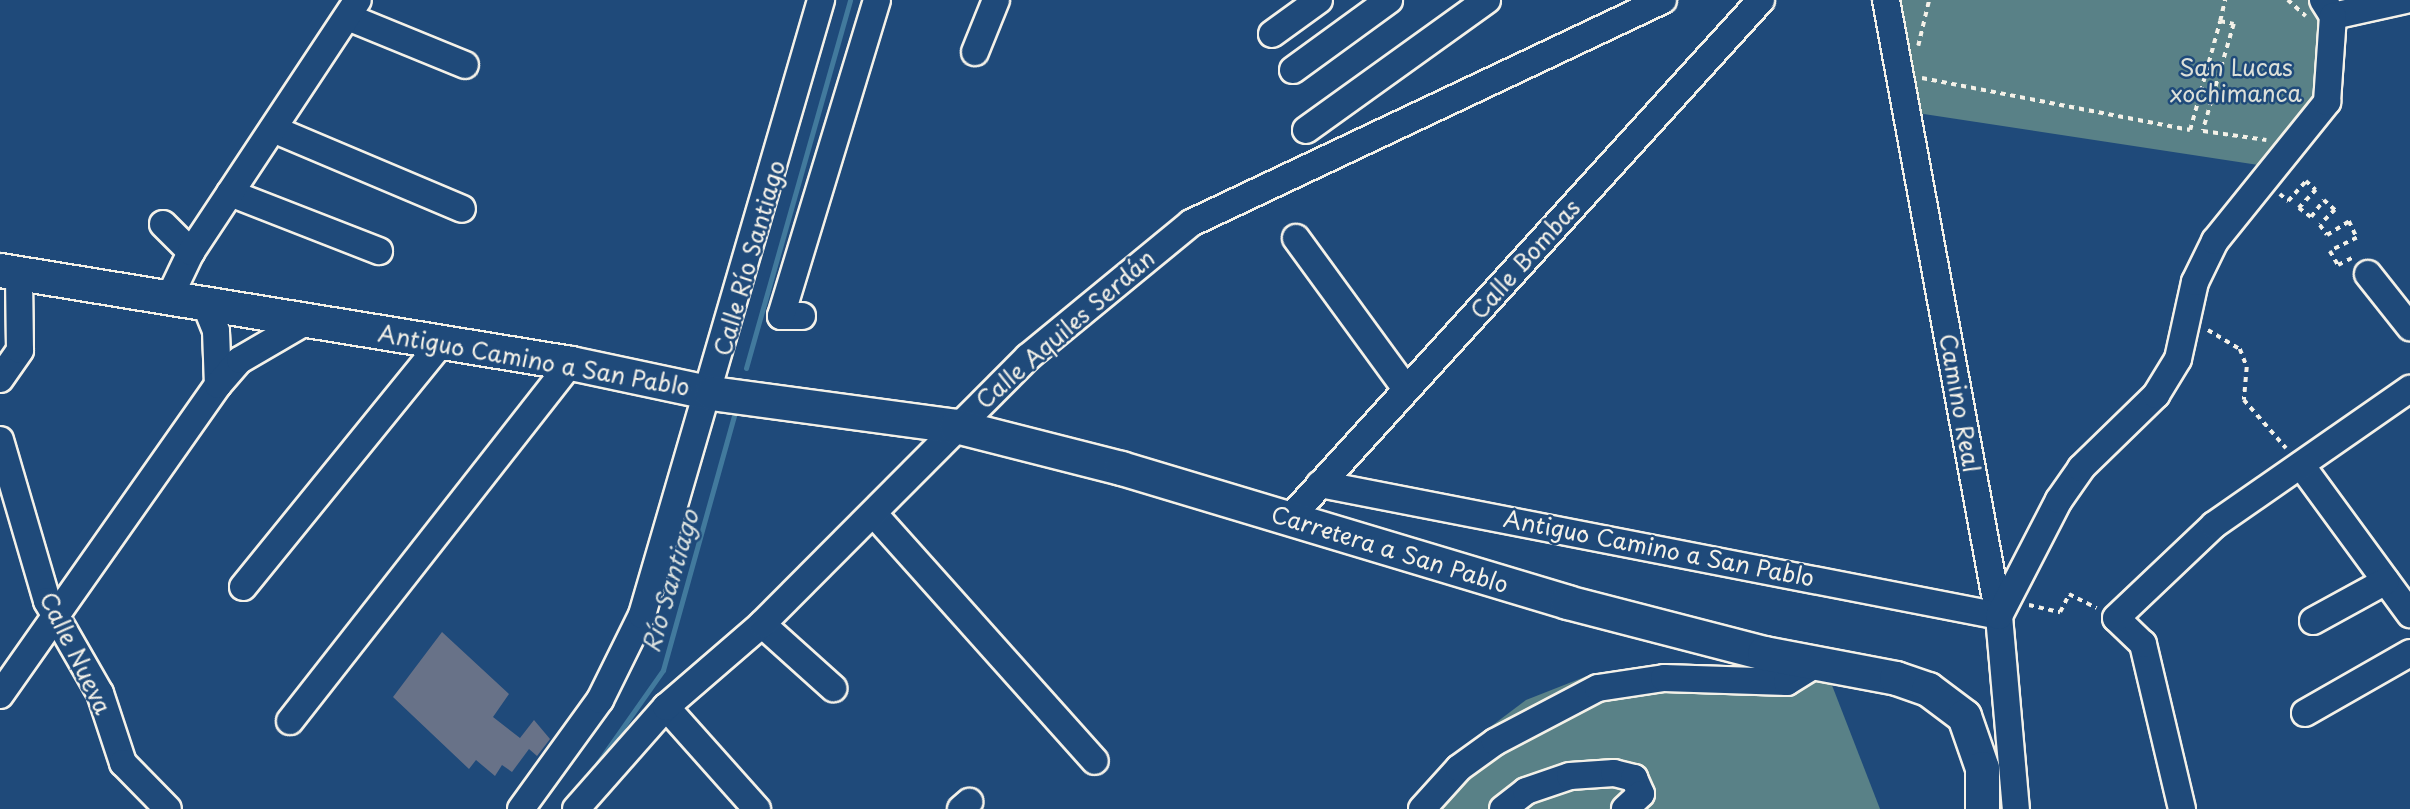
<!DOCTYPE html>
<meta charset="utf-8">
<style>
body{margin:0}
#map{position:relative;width:2410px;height:809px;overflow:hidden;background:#1f4a7a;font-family:"Playpen Sans",sans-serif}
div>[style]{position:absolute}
.green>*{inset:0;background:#598187}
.stream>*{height:5px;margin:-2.5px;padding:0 2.5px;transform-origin:2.5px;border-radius:2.5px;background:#427a9d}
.building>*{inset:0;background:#687288}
.path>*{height:3.5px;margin-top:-1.75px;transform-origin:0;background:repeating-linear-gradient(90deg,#f4f1e8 0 5px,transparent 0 10px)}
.roads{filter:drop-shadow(2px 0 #f4f1e8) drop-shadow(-2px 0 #f4f1e8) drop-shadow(0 2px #f4f1e8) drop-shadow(0 -2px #f4f1e8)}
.minor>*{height:26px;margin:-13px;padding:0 13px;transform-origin:13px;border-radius:13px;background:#1f4a7a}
.major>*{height:33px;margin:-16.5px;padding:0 16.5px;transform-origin:16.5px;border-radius:16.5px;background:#1f4a7a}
span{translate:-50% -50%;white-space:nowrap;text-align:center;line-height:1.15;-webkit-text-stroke:5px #1f4a7a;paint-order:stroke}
.park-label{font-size:23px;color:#dde0d9}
.street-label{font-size:23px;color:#f4f1e8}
.water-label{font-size:24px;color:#d9dfdd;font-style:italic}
</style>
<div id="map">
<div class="green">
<i style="clip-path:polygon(1883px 0,2314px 0,2324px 18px,2329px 83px,2265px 166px,1904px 111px)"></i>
<i style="clip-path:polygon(1764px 664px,1828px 675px,1880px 809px,1408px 809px,1457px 752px,1526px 700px,1587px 676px)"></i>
</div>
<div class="stream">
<i style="left:746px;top:368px;width:382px;rotate:-74.2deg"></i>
<i style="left:590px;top:774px;width:127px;rotate:-54.9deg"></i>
<i style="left:663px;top:670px;width:264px;rotate:-74.4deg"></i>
</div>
<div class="building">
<i style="clip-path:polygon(442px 632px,509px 694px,493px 717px,520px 738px,534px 720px,550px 739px,537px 756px,529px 749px,512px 772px,502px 765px,495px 776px,476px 760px,469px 769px,393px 697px)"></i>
</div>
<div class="path">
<i style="left:2288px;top:0;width:24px;rotate:42deg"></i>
<i style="left:2220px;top:21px;width:22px;rotate:-77deg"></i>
<i style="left:1918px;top:46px;width:47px;rotate:-76.6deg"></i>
<i style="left:1922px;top:78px;width:273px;rotate:11deg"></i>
<i style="left:2190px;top:130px;width:113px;rotate:-74.6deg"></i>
<i style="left:2220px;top:21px;width:14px;rotate:12deg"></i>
<i style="left:2234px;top:24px;width:111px;rotate:106.2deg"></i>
<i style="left:2203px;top:131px;width:64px;rotate:8.1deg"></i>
<i style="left:2280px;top:194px;width:11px;rotate:41deg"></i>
<i style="left:2288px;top:201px;width:27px;rotate:-48deg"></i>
<i style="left:2306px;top:181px;width:13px;rotate:42deg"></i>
<i style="left:2316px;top:190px;width:25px;rotate:133deg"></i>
<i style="left:2299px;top:208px;width:15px;rotate:37deg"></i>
<i style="left:2311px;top:217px;width:21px;rotate:-53deg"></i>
<i style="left:2324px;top:200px;width:15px;rotate:42deg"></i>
<i style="left:2335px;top:210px;width:21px;rotate:135deg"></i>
<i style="left:2320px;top:225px;width:12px;rotate:55deg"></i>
<i style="left:2327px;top:235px;width:26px;rotate:-32deg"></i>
<i style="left:2349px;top:221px;width:19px;rotate:65deg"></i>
<i style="left:2357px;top:238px;width:30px;rotate:154deg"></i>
<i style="left:2330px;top:251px;width:16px;rotate:60deg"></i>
<i style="left:2338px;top:265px;width:16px;rotate:-27deg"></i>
<i style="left:2208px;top:330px;width:37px;rotate:31deg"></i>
<i style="left:2240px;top:349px;width:19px;rotate:69deg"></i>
<i style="left:2247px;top:367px;width:33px;rotate:95deg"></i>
<i style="left:2244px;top:400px;width:64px;rotate:48.8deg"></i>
<i style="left:2029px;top:605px;width:32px;rotate:13deg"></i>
<i style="left:2060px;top:612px;width:20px;rotate:-63deg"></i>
<i style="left:2069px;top:594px;width:31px;rotate:27deg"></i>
</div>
<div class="roads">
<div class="minor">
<i style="left:1886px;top:0;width:626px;rotate:79.61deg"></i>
<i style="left:1999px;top:616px;width:194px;rotate:85deg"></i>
<i style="left:2323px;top:0;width:19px;rotate:58deg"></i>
<i style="left:2333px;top:16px;width:74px;rotate:-12.5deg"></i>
<i style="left:350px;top:18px;width:124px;rotate:22.2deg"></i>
<i style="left:1272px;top:34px;width:58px;rotate:-35.9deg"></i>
<i style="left:975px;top:52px;width:56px;rotate:-68deg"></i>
<i style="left:1293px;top:70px;width:119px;rotate:-36.1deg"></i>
<i style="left:273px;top:129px;width:205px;rotate:22.9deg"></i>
<i style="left:1306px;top:130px;width:223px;rotate:-35.7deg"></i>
<i style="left:230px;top:193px;width:160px;rotate:21.3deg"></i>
<i style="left:163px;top:224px;width:40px;rotate:45deg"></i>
<i style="left:1296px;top:238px;width:187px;rotate:53.9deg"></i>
<i style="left:2368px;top:274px;width:68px;rotate:51.6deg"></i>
<i style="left:170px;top:296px;width:49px;rotate:-64.5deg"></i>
<i style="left:191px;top:252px;width:302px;rotate:-56.5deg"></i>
<i style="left:204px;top:301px;width:32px;rotate:68deg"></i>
<i style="left:216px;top:331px;width:54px;rotate:87.9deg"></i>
<i style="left:802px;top:316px;width:21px;rotate:180deg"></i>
<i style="left:781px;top:316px;width:330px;rotate:-73.1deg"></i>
<i style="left:0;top:379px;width:35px;rotate:-55deg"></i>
<i style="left:20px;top:350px;width:76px;rotate:-90.8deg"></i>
<i style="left:0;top:440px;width:168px;rotate:73.7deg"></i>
<i style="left:47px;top:601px;width:106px;rotate:60.1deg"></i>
<i style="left:100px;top:693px;width:74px;rotate:71.8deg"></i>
<i style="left:123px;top:763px;width:64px;rotate:45.6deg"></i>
<i style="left:2301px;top:465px;width:185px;rotate:53.8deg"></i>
<i style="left:1320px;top:484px;width:692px;rotate:11deg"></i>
<i style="left:1999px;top:616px;width:131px;rotate:-62.7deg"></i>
<i style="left:2059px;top:500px;width:39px;rotate:-55deg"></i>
<i style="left:2081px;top:468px;width:105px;rotate:-44.2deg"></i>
<i style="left:2156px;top:395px;width:42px;rotate:-58.6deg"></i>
<i style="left:2178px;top:359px;width:79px;rotate:-77.6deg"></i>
<i style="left:2195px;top:282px;width:46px;rotate:-64deg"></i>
<i style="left:2215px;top:241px;width:179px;rotate:-51.1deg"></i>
<i style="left:2327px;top:102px;width:86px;rotate:-86deg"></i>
<i style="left:874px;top:514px;width:331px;rotate:48.2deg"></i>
<i style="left:1290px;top:518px;width:700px;rotate:-47.72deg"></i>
<i style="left:243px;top:587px;width:316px;rotate:-50.9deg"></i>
<i style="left:2313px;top:621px;width:83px;rotate:-28.7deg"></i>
<i style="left:762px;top:624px;width:96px;rotate:42deg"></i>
<i style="left:0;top:695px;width:379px;rotate:-54.9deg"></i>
<i style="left:218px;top:385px;width:33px;rotate:-49deg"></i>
<i style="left:240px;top:360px;width:75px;rotate:-30.3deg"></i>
<i style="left:666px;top:707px;width:137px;rotate:48.3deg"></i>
<i style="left:2305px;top:713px;width:121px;rotate:-29.7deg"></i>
<i style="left:290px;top:721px;width:455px;rotate:-51.9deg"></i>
<i style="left:521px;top:809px;width:135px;rotate:-54.1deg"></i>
<i style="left:600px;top:700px;width:95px;rotate:-63.7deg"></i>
<i style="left:642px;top:615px;width:641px;rotate:-73.77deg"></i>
<i style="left:576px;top:809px;width:136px;rotate:-48.6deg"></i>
<i style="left:666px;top:707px;width:127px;rotate:-40.8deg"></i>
<i style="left:762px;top:624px;width:377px;rotate:-45.1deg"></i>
<i style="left:1028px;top:357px;width:211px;rotate:-39.4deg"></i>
<i style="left:1191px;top:223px;width:522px;rotate:-25.29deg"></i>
<i style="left:961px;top:809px;width:11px;rotate:-41deg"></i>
<i style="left:1422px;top:809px;width:55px;rotate:-47.9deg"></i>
<i style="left:1459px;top:768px;width:44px;rotate:-35.8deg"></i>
<i style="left:1495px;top:742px;width:116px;rotate:-27.7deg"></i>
<i style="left:1598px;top:688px;width:67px;rotate:-8.6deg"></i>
<i style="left:1664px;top:678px;width:123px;rotate:1.9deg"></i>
<i style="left:1787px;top:682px;width:38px;rotate:-32deg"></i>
<i style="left:1503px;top:809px;width:29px;rotate:-38deg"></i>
<i style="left:1526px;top:791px;width:46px;rotate:-18.8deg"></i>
<i style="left:1570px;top:776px;width:44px;rotate:-3.9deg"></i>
<i style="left:1614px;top:773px;width:21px;rotate:14deg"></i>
<i style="left:1634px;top:778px;width:17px;rotate:66deg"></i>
<i style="left:1641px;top:794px;width:22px;rotate:137deg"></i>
<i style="left:2182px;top:809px;width:170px;rotate:-103.3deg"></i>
<i style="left:2143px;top:644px;width:37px;rotate:-136deg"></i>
<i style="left:2116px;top:618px;width:135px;rotate:-43.5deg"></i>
<i style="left:2214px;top:525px;width:239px;rotate:-34.8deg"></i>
</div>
<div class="major">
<i style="left:0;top:270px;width:579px;rotate:9.25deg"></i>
<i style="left:571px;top:363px;width:144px;rotate:12deg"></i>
<i style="left:712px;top:393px;width:246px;rotate:7.7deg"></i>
<i style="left:956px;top:426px;width:170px;rotate:14.3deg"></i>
<i style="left:1121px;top:468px;width:466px;rotate:16.7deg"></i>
<i style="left:1567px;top:602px;width:203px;rotate:14.5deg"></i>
<i style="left:1764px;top:653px;width:134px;rotate:10.7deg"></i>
<i style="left:1896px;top:678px;width:34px;rotate:19deg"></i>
<i style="left:1928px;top:689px;width:45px;rotate:36.9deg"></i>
<i style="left:1964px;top:716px;width:55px;rotate:70.9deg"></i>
<i style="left:1982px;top:768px;width:41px;rotate:90deg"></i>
</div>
</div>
<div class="park-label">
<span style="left:2236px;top:80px">San Lucas<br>xochimanca</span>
</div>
<div class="street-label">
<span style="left:749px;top:258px;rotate:-74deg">Calle Río Santiago</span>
<span style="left:1525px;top:259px;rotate:-48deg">Calle Bombas</span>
<span style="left:1065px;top:329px;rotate:-41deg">Calle Aquiles Serdán</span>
<span style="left:534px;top:360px;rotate:10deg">Antiguo Camino a San Pablo</span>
<span style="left:1960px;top:403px;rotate:80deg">Camino Real</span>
<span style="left:1659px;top:548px;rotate:11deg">Antiguo Camino a San Pablo</span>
<span style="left:1390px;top:549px;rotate:17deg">Carretera a San Pablo</span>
<span style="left:76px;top:653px;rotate:64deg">Calle Nueva</span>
</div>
<div class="water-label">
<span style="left:670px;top:581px;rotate:-74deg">Río Santiago</span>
</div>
</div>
